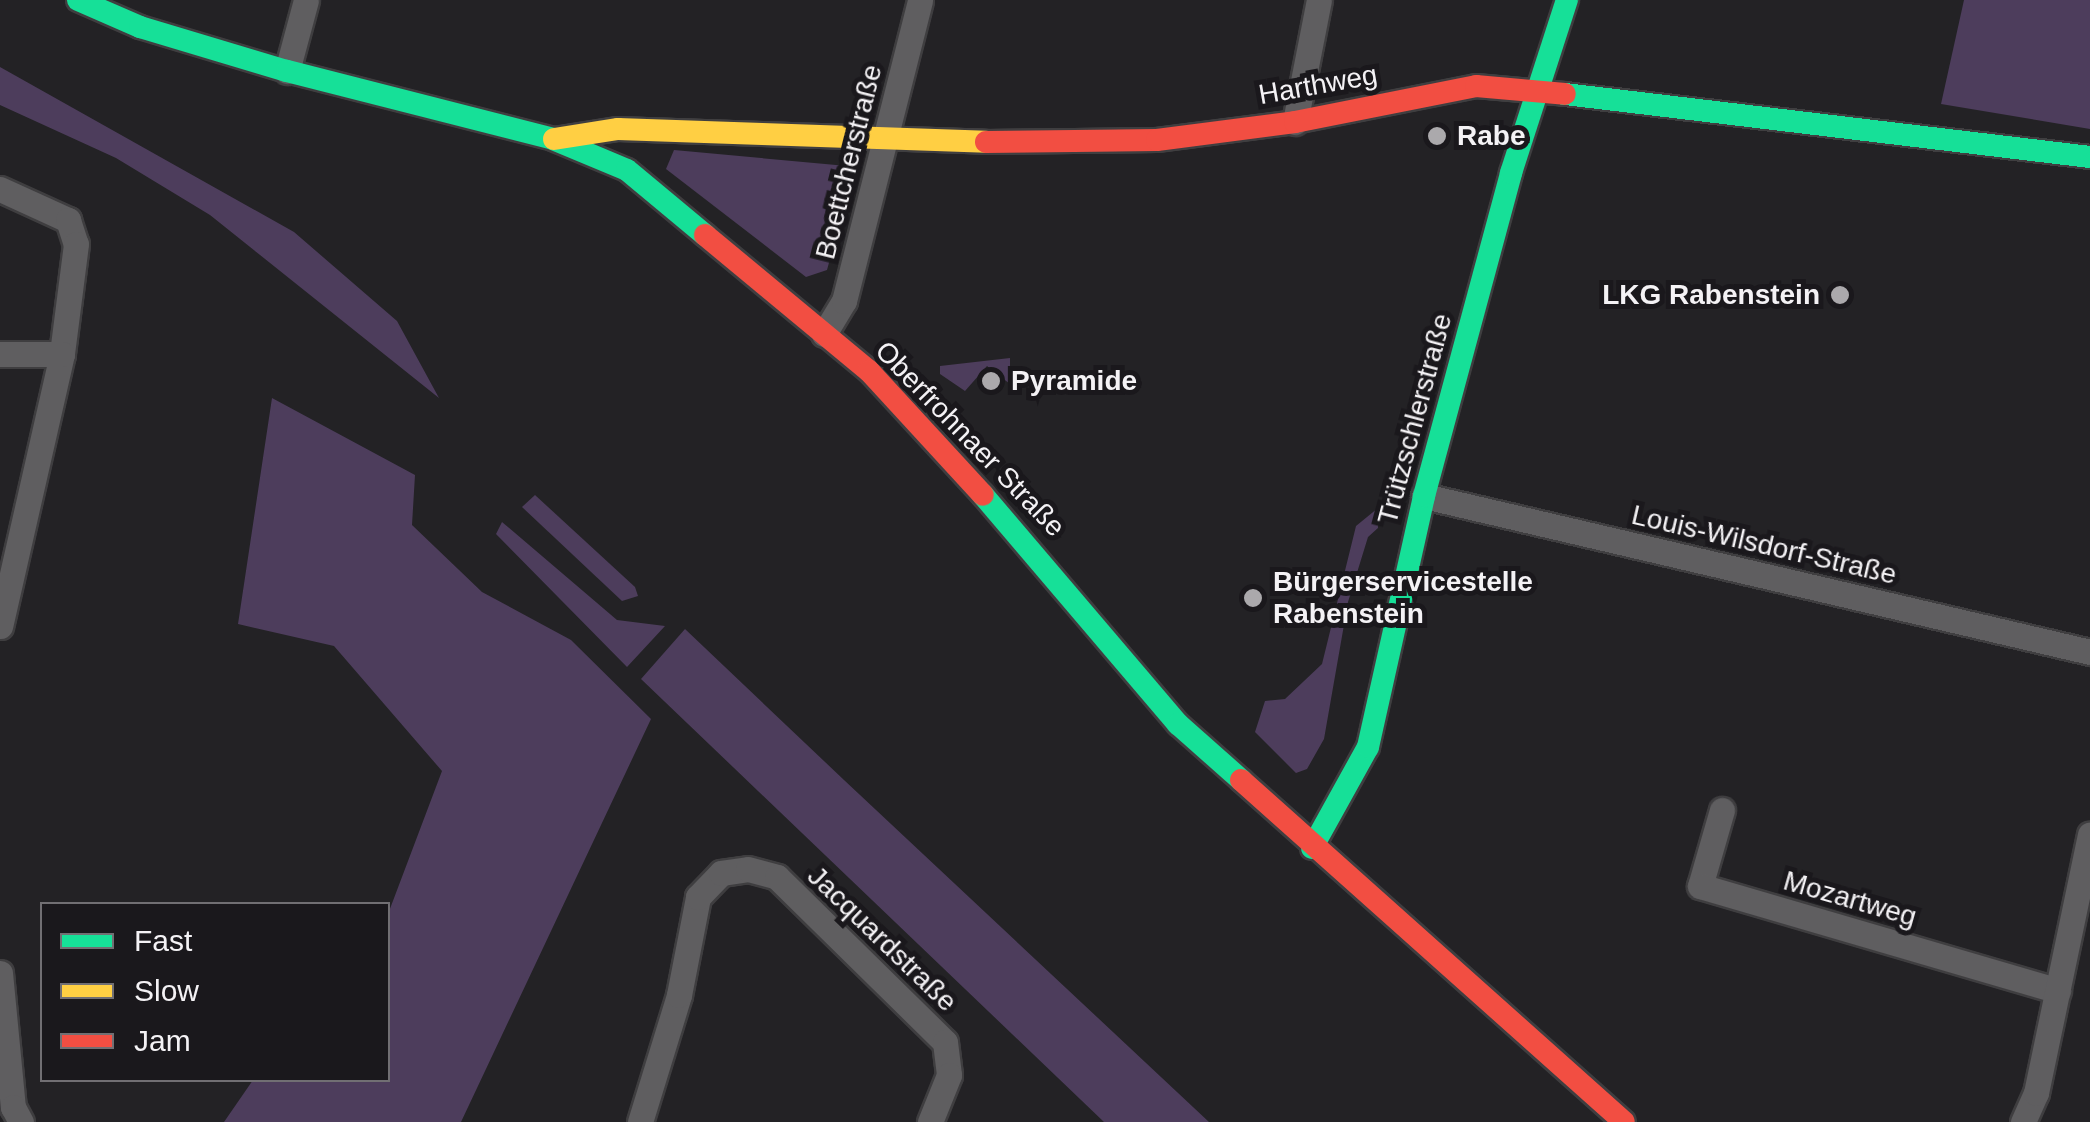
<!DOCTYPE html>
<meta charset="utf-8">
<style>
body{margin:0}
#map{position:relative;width:2090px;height:1122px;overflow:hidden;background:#232225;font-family:Helvetica,sans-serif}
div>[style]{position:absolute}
.green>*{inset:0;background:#4d3d5c}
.roads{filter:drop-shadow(2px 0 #3f3e40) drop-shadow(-2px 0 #3f3e40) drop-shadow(0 2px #3f3e40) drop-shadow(0 -2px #3f3e40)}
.street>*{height:25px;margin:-12.5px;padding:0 12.5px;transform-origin:12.5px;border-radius:12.5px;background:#5f5e60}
.fast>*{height:22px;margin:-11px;padding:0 11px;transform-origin:11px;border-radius:11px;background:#16e098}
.slow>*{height:22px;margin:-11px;padding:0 11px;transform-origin:11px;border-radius:11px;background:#ffcf43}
.jam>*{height:22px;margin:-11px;padding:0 11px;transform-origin:11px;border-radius:11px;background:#f24e42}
.dots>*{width:28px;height:28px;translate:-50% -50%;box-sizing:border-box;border:5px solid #1a181c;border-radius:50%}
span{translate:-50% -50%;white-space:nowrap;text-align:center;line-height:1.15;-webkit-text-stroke:10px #1a181c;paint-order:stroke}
.street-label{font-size:28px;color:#f4f2f5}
.poi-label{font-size:28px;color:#f4f2f5;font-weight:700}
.left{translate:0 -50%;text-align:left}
.right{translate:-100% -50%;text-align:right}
.legend{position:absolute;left:40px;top:902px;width:350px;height:180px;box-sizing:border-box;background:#1a181c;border:2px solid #716f73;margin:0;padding:12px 18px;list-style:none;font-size:30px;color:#f4f2f5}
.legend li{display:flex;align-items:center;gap:20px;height:50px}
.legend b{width:50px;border:2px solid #716f73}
</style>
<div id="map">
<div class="green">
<i style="clip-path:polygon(1964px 0,2090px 0,2090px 129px,1941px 104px)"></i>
<i style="clip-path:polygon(0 67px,294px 232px,397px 321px,439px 398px,210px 215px,116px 158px,0 105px)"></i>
<i style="clip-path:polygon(674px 150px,847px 166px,853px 174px,827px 270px,806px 277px,666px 169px)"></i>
<i style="clip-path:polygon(1010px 358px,1010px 384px,987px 366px,965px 391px,940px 374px,940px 366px)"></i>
<i style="clip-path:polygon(272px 398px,415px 475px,412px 525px,482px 592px,571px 640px,651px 719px,461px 1122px,224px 1122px,253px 1080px,388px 1080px,388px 914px,442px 771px,334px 646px,238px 624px)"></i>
<i style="clip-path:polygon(535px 495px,635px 587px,638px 596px,622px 601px,522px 507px)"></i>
<i style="clip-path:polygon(1378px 508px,1378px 528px,1368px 537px,1348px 602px,1324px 739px,1307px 769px,1296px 773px,1255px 732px,1265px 701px,1285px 699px,1322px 664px,1356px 526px)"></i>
<i style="clip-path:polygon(502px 522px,617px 620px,665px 626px,627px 667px,496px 534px)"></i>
<i style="clip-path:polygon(685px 629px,844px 780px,1209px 1122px,1104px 1122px,641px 679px)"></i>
</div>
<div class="roads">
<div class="street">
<i style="left:287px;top:71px;width:73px;rotate:-75deg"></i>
<i style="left:1295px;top:122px;width:124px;rotate:-78.9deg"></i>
<i style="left:0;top:189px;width:75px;rotate:24.5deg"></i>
<i style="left:68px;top:220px;width:25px;rotate:72deg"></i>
<i style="left:76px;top:244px;width:111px;rotate:97.3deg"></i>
<i style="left:62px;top:354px;width:279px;rotate:102.8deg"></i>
<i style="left:824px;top:334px;width:39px;rotate:-59deg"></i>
<i style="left:844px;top:301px;width:310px;rotate:-75.8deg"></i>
<i style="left:0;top:354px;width:62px"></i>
<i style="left:1424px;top:496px;width:684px;rotate:13.18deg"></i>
<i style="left:1722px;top:810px;width:79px;rotate:106.1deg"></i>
<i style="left:1700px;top:886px;width:373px;rotate:16.3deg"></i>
<i style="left:0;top:973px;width:135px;rotate:84.5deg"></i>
<i style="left:13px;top:1107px;width:17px;rotate:62deg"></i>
<i style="left:640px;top:1122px;width:133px;rotate:-72.9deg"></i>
<i style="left:679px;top:995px;width:100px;rotate:-79deg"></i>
<i style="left:698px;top:897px;width:33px;rotate:-46deg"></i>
<i style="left:721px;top:873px;width:27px;rotate:-8deg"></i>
<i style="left:748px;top:869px;width:30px;rotate:15deg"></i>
<i style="left:777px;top:877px;width:235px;rotate:44.5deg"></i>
<i style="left:945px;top:1042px;width:33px;rotate:83deg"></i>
<i style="left:949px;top:1075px;width:51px;rotate:112deg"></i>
<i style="left:2023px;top:1122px;width:32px;rotate:-66deg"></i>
<i style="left:2036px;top:1093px;width:264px;rotate:-78.2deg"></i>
</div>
<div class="fast">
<i style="left:78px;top:0;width:68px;rotate:23.5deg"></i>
<i style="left:140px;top:27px;width:153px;rotate:16.7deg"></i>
<i style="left:287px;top:71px;width:275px;rotate:14.3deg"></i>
<i style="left:553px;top:139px;width:80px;rotate:22.7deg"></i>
<i style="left:627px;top:170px;width:102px;rotate:39.8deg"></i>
<i style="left:1565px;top:94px;width:529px;rotate:6.84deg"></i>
<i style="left:983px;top:495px;width:301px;rotate:49.6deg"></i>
<i style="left:1178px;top:724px;width:84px;rotate:41.6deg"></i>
<i style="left:1312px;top:848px;width:115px;rotate:-61deg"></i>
<i style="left:1368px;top:747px;width:257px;rotate:-77.4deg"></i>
<i style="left:1424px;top:496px;width:335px;rotate:-74.9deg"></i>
<i style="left:1511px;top:173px;width:182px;rotate:-72.1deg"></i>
</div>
<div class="slow">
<i style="left:554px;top:139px;width:65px;rotate:-8.9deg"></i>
<i style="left:618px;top:129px;width:368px;rotate:2deg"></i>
</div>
<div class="jam">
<i style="left:986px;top:142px;width:171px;rotate:-0.7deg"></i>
<i style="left:1157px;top:140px;width:139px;rotate:-7.4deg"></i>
<i style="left:1295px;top:122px;width:185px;rotate:-11.2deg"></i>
<i style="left:1476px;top:86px;width:89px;rotate:5.1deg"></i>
<i style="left:705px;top:235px;width:213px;rotate:39.7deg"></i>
<i style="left:869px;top:371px;width:168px;rotate:47.4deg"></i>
<i style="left:1241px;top:780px;width:513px;rotate:41.76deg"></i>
</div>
</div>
<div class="dots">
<i style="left:1437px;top:136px;background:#aba9ac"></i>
<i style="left:1840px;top:295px;background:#aba9ac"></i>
<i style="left:991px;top:381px;background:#aba9ac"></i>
<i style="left:1253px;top:598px;background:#aba9ac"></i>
</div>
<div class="street-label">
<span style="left:1318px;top:85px;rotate:-10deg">Harthweg</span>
<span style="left:849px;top:162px;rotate:-76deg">Boettcherstraße</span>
<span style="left:1415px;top:419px;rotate:-75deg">Trützschlerstraße</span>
<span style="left:970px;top:439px;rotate:46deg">Oberfrohnaer Straße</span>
<span style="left:1764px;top:545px;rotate:13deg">Louis-Wilsdorf-Straße</span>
<span style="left:1850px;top:899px;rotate:16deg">Mozartweg</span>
<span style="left:882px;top:939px;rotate:44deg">Jacquardstraße</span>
</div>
<div class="poi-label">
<span class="left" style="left:1457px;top:136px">Rabe</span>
<span class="right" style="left:1820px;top:295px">LKG Rabenstein</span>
<span class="left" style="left:1011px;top:381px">Pyramide</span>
<span class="left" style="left:1273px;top:598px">Bürgerservicestelle<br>Rabenstein</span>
</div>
<ul class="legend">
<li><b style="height:12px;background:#16e098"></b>Fast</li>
<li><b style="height:12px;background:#ffcf43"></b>Slow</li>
<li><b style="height:12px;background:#f24e42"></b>Jam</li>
</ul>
</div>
